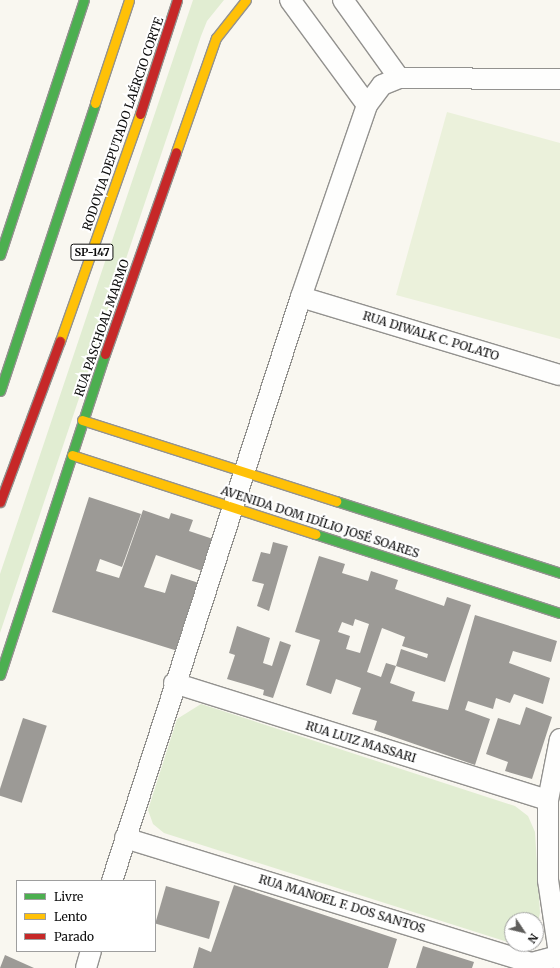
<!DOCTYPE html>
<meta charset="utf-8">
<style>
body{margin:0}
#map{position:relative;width:560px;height:968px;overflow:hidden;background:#f9f7f0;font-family:Merriweather,serif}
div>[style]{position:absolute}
.green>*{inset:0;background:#e1edd2}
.pitch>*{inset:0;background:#ebf1db}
.building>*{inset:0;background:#9c9a96;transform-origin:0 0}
.roads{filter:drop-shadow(1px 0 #93928f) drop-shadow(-1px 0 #93928f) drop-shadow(0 1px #93928f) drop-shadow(0 -1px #93928f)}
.street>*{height:20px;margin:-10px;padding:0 10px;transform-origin:10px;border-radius:10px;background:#fefefd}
.fast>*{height:9px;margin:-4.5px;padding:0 4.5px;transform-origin:4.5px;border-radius:4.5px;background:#4caf50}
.slow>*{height:9px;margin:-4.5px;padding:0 4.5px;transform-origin:4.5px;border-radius:4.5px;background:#ffc107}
.jam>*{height:9px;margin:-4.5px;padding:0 4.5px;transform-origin:4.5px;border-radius:4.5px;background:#c62828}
span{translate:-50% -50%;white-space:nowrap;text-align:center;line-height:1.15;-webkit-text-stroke:4px #fff;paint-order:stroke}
.shield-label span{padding:1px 3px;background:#fff;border:1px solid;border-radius:3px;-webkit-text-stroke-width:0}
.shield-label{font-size:11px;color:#0c0c0c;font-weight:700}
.street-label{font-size:12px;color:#0c0c0c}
.legend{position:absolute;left:16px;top:880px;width:140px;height:72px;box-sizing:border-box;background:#fff;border:1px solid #9e9e9e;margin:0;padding:5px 7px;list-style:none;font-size:12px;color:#0c0c0c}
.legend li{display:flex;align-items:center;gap:8px;height:20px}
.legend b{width:20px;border:1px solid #9e9e9e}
.north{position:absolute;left:504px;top:912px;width:40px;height:40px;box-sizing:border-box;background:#fff;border:1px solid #9e9e9e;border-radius:50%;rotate:125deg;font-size:11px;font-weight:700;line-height:16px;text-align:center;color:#0c0c0c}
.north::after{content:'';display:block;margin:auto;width:14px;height:18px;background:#5f5e5c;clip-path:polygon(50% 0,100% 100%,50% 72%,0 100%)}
</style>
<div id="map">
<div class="green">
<i style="clip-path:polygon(193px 0,224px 0,207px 21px,201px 36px,0 633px,0 574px)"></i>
<i style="clip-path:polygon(201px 704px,515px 806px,528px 816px,535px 832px,540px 913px,537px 926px,536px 920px,512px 920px,511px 943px,164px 833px,153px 824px,148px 810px,177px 719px)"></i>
</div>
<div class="pitch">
<i style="clip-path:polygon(447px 112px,560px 143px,560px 339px,396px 295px)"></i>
</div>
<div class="building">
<i style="clip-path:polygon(89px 497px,141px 514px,122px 567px,100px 559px,96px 571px,119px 578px,143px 510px,169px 519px,171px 513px,193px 520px,189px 531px,213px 539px,202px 571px,156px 555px,144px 587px,165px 593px,171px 574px,202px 584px,181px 652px,52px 612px)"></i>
<i style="clip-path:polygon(273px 542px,288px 546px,269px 611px,257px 606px,264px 584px,252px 581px,261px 552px,270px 554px)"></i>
<i style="clip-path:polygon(evenodd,319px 556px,345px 564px,342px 573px,368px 581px,371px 571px,398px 580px,395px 589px,444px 606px,447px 597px,471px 605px,445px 682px,396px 666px,390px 683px,415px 692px,412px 701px,448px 710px,475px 615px,557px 641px,551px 662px,513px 651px,509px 663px,550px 678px,543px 704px,514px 694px,510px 703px,496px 698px,493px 709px,468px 701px,465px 710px,490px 719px,475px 765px,374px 730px,377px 721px,352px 714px,361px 688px,336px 679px,331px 694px,306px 685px,320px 640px,295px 632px,319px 556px,355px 619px,369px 624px,360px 653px,346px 649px,350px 636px,338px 632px,342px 622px,353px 626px,355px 619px,319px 556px,382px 628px,405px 637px,402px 646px,428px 654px,427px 658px,401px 649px,396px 666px,386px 663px,381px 677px,367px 672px,382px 628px)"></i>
<i style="clip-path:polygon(237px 626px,270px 638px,263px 663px,272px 666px,280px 641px,291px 645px,273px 698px,263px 695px,264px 690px,227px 679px,235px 655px,229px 653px)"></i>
<i style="clip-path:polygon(526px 707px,552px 717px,532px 779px,505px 771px,508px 762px,486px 754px,498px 718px,520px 725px)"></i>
<i style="left:23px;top:718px;width:25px;height:81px;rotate:18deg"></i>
<i style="clip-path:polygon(234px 885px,397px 939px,388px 968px,193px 968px,199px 947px,211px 952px)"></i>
<i style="left:166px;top:886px;width:56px;height:39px;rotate:16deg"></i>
<i style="clip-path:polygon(423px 946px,474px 962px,472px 968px,416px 968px)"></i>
<i style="clip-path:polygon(5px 955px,34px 968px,0 968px)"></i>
</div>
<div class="roads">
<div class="street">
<i style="left:290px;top:0;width:130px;rotate:53.7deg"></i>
<i style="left:343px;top:0;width:96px;rotate:54.3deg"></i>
<i style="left:301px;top:297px;width:270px;rotate:16.8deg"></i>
<i style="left:174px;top:683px;width:392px;rotate:17.4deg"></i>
<i style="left:560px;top:739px;width:62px;rotate:101.1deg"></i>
<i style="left:548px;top:800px;width:80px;rotate:90deg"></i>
<i style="left:548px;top:880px;width:81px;rotate:81.5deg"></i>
<i style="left:125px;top:838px;width:426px;rotate:17.1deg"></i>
<i style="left:532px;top:963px;width:28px;rotate:-15deg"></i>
<i style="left:112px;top:881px;width:614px;rotate:-72.07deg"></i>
<i style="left:301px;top:297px;width:203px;rotate:-71deg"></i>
<i style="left:367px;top:105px;width:25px;rotate:-53deg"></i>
<i style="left:382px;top:85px;width:18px;rotate:-22deg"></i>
<i style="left:399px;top:78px;width:161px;rotate:0.4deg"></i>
<i style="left:86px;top:968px;width:18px;rotate:-74deg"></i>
</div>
<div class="fast">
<i style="left:0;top:255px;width:268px;rotate:-71.8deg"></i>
<i style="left:0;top:391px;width:303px;rotate:-71.7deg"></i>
<i style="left:336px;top:501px;width:235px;rotate:17.8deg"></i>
<i style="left:315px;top:534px;width:257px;rotate:17.9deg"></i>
<i style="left:0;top:675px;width:338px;rotate:-71.9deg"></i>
</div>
<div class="slow">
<i style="left:95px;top:103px;width:108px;rotate:-71.7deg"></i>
<i style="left:176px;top:152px;width:121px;rotate:-70.7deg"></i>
<i style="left:216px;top:38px;width:48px;rotate:-51.7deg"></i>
<i style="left:60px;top:341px;width:241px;rotate:-70.6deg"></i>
<i style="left:82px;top:420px;width:267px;rotate:17.7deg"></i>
<i style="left:72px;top:455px;width:256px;rotate:18deg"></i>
</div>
<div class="jam">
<i style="left:140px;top:114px;width:120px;rotate:-72deg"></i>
<i style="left:105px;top:354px;width:214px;rotate:-70.6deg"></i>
<i style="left:0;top:502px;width:172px;rotate:-69.6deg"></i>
</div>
</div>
<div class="shield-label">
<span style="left:92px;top:252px">SP-147</span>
</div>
<div class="street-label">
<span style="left:123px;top:124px;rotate:-71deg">RODOVIA DEPUTADO LAÉRCIO CORTE</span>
<span style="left:102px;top:328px;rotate:-71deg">RUA PASCHOAL MARMO</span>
<span style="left:431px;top:336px;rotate:17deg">RUA DIWALK C. POLATO</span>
<span style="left:320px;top:522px;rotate:18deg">AVENIDA DOM IDÍLIO JOSÉ SOARES</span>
<span style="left:361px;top:742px;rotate:17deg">RUA LUIZ MASSARI</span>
<span style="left:342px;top:904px;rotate:17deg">RUA MANOEL F. DOS SANTOS</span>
</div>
<ul class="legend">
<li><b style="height:5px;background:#4caf50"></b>Livre</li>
<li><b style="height:5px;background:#ffc107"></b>Lento</li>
<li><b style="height:5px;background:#c62828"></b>Parado</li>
</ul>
<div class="north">N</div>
</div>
